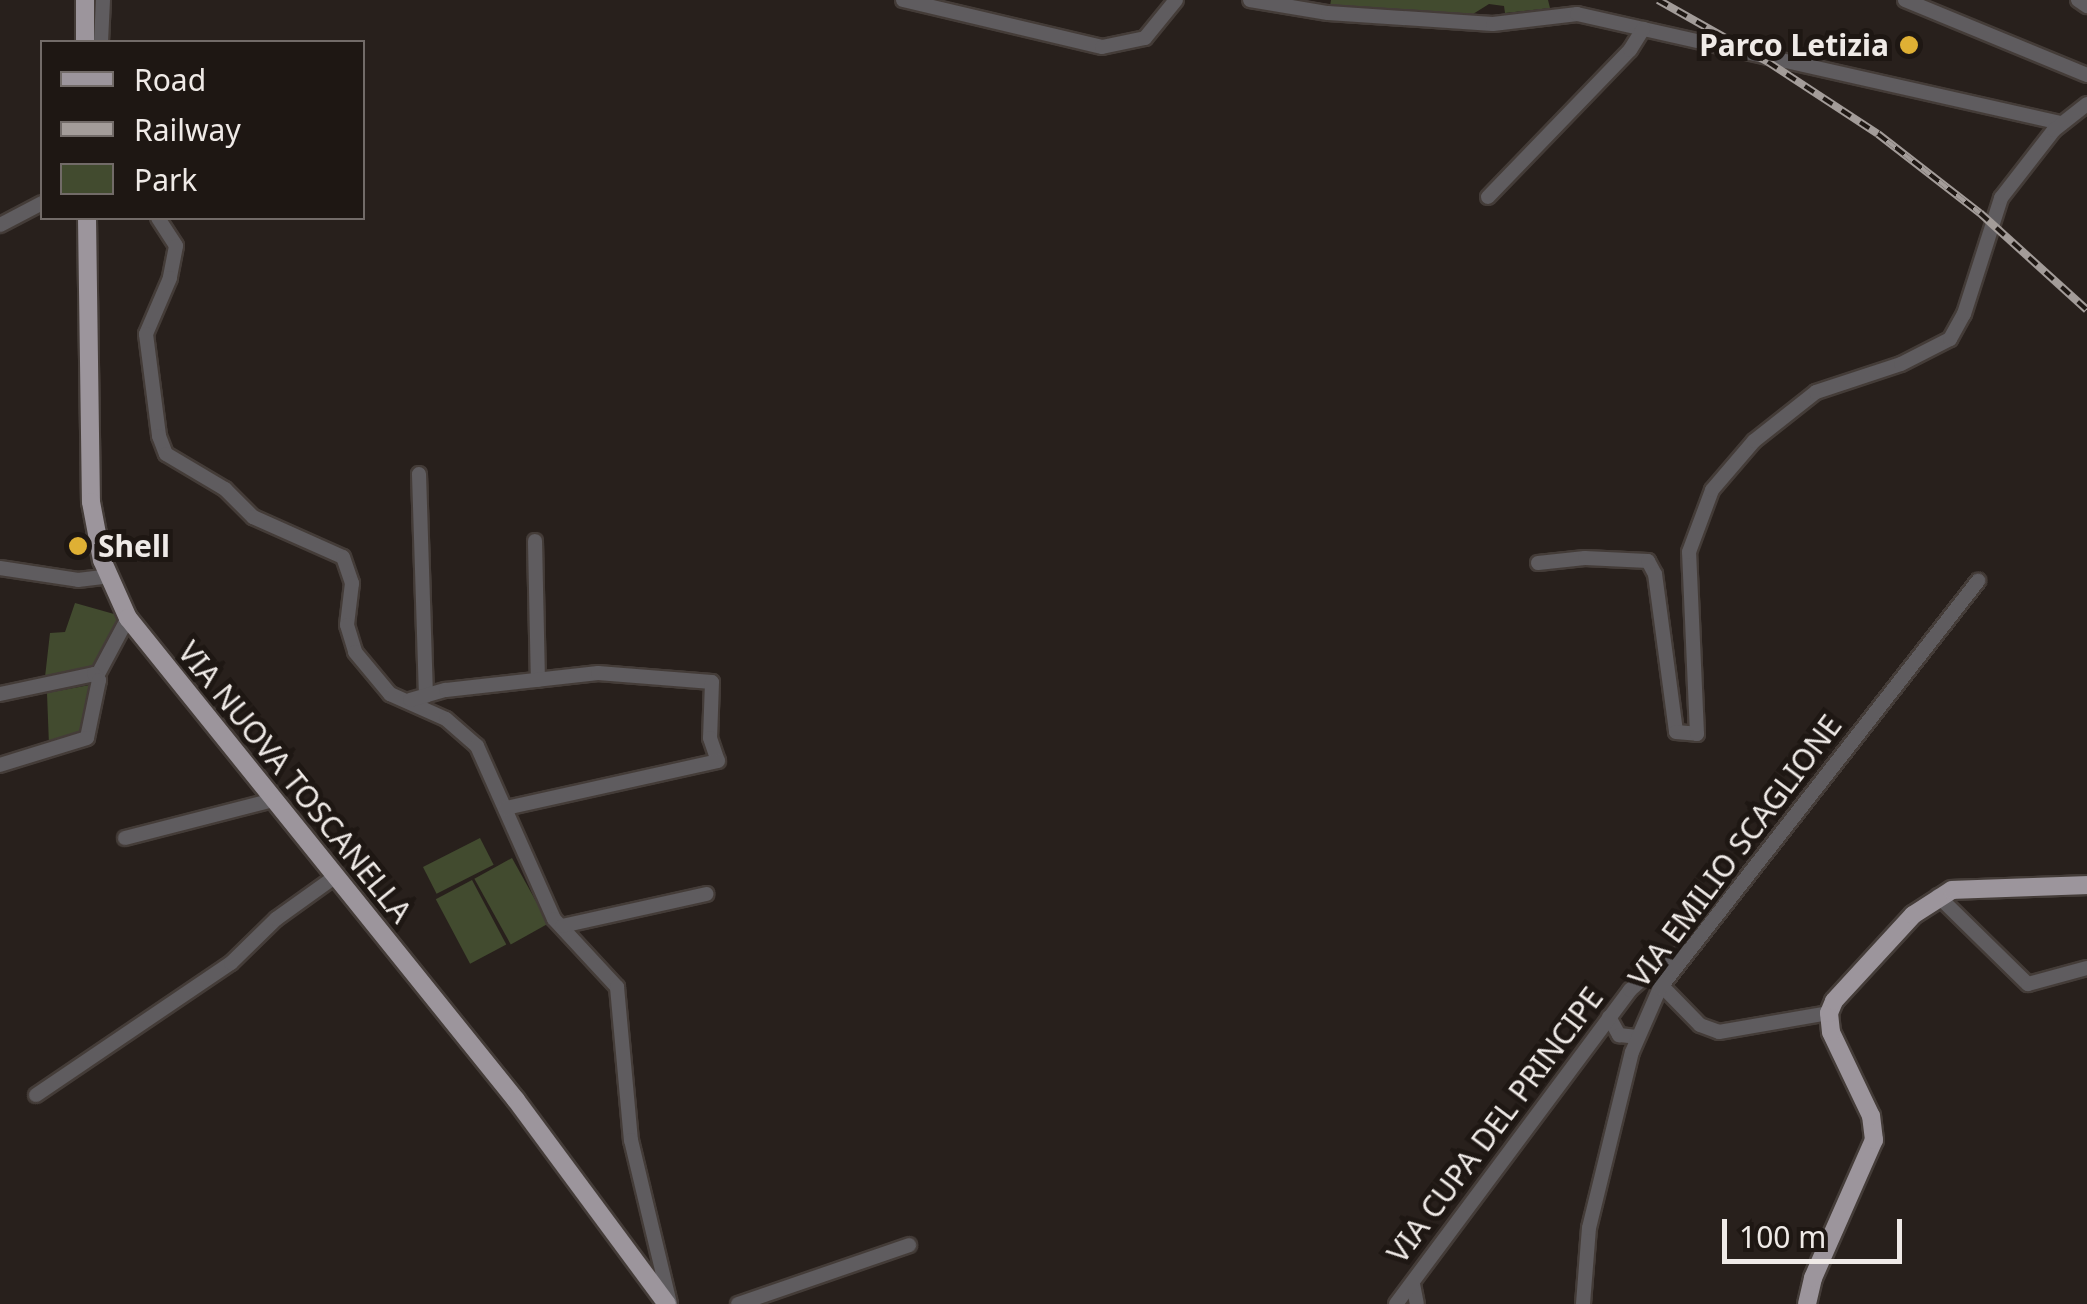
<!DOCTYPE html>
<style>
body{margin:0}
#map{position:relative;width:2087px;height:1304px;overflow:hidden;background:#28201c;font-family:"Noto Sans",sans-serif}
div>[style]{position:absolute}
.green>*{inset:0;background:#424b2f;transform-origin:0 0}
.roads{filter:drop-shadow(2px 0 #443c38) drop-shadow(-2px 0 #443c38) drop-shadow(0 2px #443c38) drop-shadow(0 -2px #443c38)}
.minor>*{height:14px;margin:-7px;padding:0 7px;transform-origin:7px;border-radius:7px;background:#5f5c5f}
.major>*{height:18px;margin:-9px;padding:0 9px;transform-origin:9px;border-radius:9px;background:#9c959c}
.rail>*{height:8px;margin-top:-4px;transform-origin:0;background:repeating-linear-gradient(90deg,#1e1713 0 11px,#a39c99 0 22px);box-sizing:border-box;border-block:2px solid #a39c99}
.dots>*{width:28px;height:28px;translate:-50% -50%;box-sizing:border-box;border:5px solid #1e1713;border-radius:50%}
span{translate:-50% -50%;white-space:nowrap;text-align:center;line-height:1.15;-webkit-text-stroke:10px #1e1713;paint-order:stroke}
.poi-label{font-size:30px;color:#efeae7;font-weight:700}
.right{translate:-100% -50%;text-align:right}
.left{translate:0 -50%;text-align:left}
.street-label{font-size:30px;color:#efeae7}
.legend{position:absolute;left:40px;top:40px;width:325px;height:180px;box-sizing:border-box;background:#1e1713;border:2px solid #726b68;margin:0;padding:12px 18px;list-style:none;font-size:30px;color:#efeae7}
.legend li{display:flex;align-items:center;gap:20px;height:50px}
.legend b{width:50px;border:2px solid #726b68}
.scale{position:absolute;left:1722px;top:1219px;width:180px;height:45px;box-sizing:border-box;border:5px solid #efeae7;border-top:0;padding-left:12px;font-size:30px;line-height:35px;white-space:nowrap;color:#efeae7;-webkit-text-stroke:8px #1e1713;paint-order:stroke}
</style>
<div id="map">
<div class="green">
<i style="clip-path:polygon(1331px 0,1548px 0,1550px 8px,1505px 13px,1504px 6px,1489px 4px,1473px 14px,1407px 12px,1330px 6px)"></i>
<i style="clip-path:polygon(75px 603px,114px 614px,119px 622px,96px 668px,45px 677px,50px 633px,65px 632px)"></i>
<i style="clip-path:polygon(95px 684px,87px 734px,49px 745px,47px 693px)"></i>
<i style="left:480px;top:838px;width:30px;height:64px;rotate:63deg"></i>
<i style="left:512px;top:858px;width:75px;height:43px;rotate:61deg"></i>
<i style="left:472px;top:880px;width:73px;height:41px;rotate:62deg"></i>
</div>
<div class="roads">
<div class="minor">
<i style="left:903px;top:0;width:204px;rotate:13.3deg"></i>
<i style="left:1102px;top:47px;width:44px;rotate:-11.8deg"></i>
<i style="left:1145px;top:38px;width:49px;rotate:-50.8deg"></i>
<i style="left:1250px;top:0;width:79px;rotate:9.5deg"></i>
<i style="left:1328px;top:13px;width:165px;rotate:3.8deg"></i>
<i style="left:1493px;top:24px;width:85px;rotate:-6.8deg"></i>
<i style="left:1577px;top:14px;width:497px;rotate:12.7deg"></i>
<i style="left:1905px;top:0;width:197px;rotate:22.4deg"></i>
<i style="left:2078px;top:0;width:11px;rotate:34deg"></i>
<i style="left:101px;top:42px;width:42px;rotate:-87.3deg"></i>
<i style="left:1488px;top:197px;width:204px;rotate:-46deg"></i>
<i style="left:1630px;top:50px;width:25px;rotate:-58deg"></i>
<i style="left:158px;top:218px;width:33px;rotate:57deg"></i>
<i style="left:176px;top:246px;width:33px;rotate:101deg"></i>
<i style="left:170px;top:278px;width:61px;rotate:113.2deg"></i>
<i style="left:146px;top:334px;width:103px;rotate:82.7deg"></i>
<i style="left:159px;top:436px;width:19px;rotate:69deg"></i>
<i style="left:166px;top:454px;width:69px;rotate:30.7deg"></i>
<i style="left:225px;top:489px;width:40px;rotate:45deg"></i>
<i style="left:253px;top:517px;width:98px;rotate:24deg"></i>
<i style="left:343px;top:557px;width:28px;rotate:71deg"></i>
<i style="left:352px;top:583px;width:42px;rotate:96.8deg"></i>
<i style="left:347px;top:625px;width:28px;rotate:73deg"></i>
<i style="left:355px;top:652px;width:55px;rotate:50.2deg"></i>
<i style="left:390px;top:694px;width:61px;rotate:24.1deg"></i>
<i style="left:446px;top:719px;width:41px;rotate:41.1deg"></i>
<i style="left:477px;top:746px;width:189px;rotate:66deg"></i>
<i style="left:554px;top:919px;width:93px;rotate:47.2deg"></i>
<i style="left:617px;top:987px;width:154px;rotate:84.8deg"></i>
<i style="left:631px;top:1140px;width:169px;rotate:76.6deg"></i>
<i style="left:0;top:225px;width:47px;rotate:-27.6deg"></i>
<i style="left:419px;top:474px;width:222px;rotate:88.2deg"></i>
<i style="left:535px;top:541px;width:139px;rotate:88.8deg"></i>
<i style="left:1538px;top:563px;width:47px;rotate:-6.1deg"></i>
<i style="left:1585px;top:558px;width:63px;rotate:2.7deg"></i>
<i style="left:1648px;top:561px;width:15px;rotate:62deg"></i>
<i style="left:1655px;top:574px;width:159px;rotate:82.4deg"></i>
<i style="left:1676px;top:732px;width:21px;rotate:5deg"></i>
<i style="left:1697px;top:734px;width:182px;rotate:-92.5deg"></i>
<i style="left:1689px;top:552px;width:66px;rotate:-69.6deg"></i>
<i style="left:1712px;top:490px;width:65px;rotate:-49.4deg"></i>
<i style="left:1754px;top:441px;width:79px;rotate:-38.3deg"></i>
<i style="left:1816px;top:392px;width:89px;rotate:-18.2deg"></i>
<i style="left:1901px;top:364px;width:55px;rotate:-27deg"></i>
<i style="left:1950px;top:339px;width:29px;rotate:-61deg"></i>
<i style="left:1964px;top:314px;width:122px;rotate:-72.3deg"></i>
<i style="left:2001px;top:198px;width:86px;rotate:-52.1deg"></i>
<i style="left:2054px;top:130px;width:42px;rotate:-38.2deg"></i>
<i style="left:0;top:568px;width:79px;rotate:8.7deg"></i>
<i style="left:78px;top:580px;width:31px;rotate:-7deg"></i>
<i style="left:97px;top:676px;width:66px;rotate:-61.9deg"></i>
<i style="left:0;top:694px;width:96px;rotate:-12deg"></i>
<i style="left:94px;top:674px;width:8px;rotate:50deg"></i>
<i style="left:99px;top:680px;width:59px;rotate:101.7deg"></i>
<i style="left:87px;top:738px;width:91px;rotate:162.8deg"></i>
<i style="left:410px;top:700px;width:37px;rotate:-16deg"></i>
<i style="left:446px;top:690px;width:153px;rotate:-6.4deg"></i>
<i style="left:598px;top:673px;width:114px;rotate:4.5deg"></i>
<i style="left:712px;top:682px;width:56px;rotate:92deg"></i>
<i style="left:710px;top:738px;width:24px;rotate:71deg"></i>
<i style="left:718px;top:761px;width:217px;rotate:167.5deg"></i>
<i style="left:125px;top:838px;width:153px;rotate:-14.4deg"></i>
<i style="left:1938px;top:896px;width:126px;rotate:44.4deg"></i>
<i style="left:2028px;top:984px;width:61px;rotate:-15.2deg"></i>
<i style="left:562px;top:926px;width:148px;rotate:-12.5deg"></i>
<i style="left:1658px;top:982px;width:60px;rotate:45.7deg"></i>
<i style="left:1700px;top:1025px;width:20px;rotate:20deg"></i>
<i style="left:1719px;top:1032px;width:112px;rotate:-9.8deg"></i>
<i style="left:1609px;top:1017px;width:21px;rotate:61deg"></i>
<i style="left:1619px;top:1035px;width:18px;rotate:6deg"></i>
<i style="left:36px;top:1095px;width:235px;rotate:-34.1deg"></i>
<i style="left:231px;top:963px;width:63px;rotate:-44.4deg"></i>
<i style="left:276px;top:919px;width:74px;rotate:-35.6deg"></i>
<i style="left:1413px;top:1284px;width:20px;rotate:79deg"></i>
<i style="left:738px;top:1304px;width:181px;rotate:-19deg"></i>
<i style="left:1396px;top:1304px;width:392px;rotate:-53.3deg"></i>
<i style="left:1630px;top:990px;width:35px;rotate:-41deg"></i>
<i style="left:1656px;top:967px;width:33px;rotate:-29deg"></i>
<i style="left:1583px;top:1304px;width:76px;rotate:-85.5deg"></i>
<i style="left:1589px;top:1228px;width:181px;rotate:-76.3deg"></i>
<i style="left:1632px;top:1052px;width:70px;rotate:-66.4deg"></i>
<i style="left:1660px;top:988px;width:517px;rotate:-52deg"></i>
</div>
<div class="major">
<i style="left:85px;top:0;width:42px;rotate:90deg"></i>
<i style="left:87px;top:218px;width:284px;rotate:89.2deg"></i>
<i style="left:91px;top:502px;width:59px;rotate:79.3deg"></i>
<i style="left:102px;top:560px;width:64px;rotate:65.9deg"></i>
<i style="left:128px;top:618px;width:619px;rotate:51.17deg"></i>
<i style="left:516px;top:1100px;width:254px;rotate:53.5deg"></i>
<i style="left:1807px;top:1304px;width:27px;rotate:-77deg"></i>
<i style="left:1813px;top:1278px;width:151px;rotate:-66.2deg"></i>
<i style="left:1874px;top:1140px;width:24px;rotate:-97deg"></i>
<i style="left:1871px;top:1116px;width:93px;rotate:-115.5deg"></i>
<i style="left:1831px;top:1032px;width:19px;rotate:-96deg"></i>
<i style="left:1829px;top:1013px;width:13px;rotate:-67deg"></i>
<i style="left:1834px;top:1001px;width:117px;rotate:-47.4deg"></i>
<i style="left:1913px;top:915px;width:46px;rotate:-32.7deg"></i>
<i style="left:1952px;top:890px;width:135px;rotate:-2.1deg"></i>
</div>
</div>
<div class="rail">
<i style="left:1658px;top:0;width:126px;rotate:29.4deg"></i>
<i style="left:1768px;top:62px;width:131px;rotate:33.2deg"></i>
<i style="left:1878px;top:134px;width:129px;rotate:37.8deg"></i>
<i style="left:1980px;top:213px;width:144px;rotate:42.2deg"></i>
</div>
<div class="dots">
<i style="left:1909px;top:45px;background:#dfb034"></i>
<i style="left:78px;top:546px;background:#dfb034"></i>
</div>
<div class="poi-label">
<span class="right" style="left:1889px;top:45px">Parco Letizia</span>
<span class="left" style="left:98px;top:546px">Shell</span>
</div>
<div class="street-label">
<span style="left:295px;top:782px;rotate:51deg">VIA NUOVA TOSCANELLA</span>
<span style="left:1735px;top:851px;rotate:-53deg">VIA EMILIO SCAGLIONE</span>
<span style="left:1495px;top:1125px;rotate:-53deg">VIA CUPA DEL PRINCIPE</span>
</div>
<ul class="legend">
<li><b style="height:12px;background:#9c959c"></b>Road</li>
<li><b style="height:12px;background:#a39c99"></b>Railway</li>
<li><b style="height:28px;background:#424b2f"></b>Park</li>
</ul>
<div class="scale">100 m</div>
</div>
